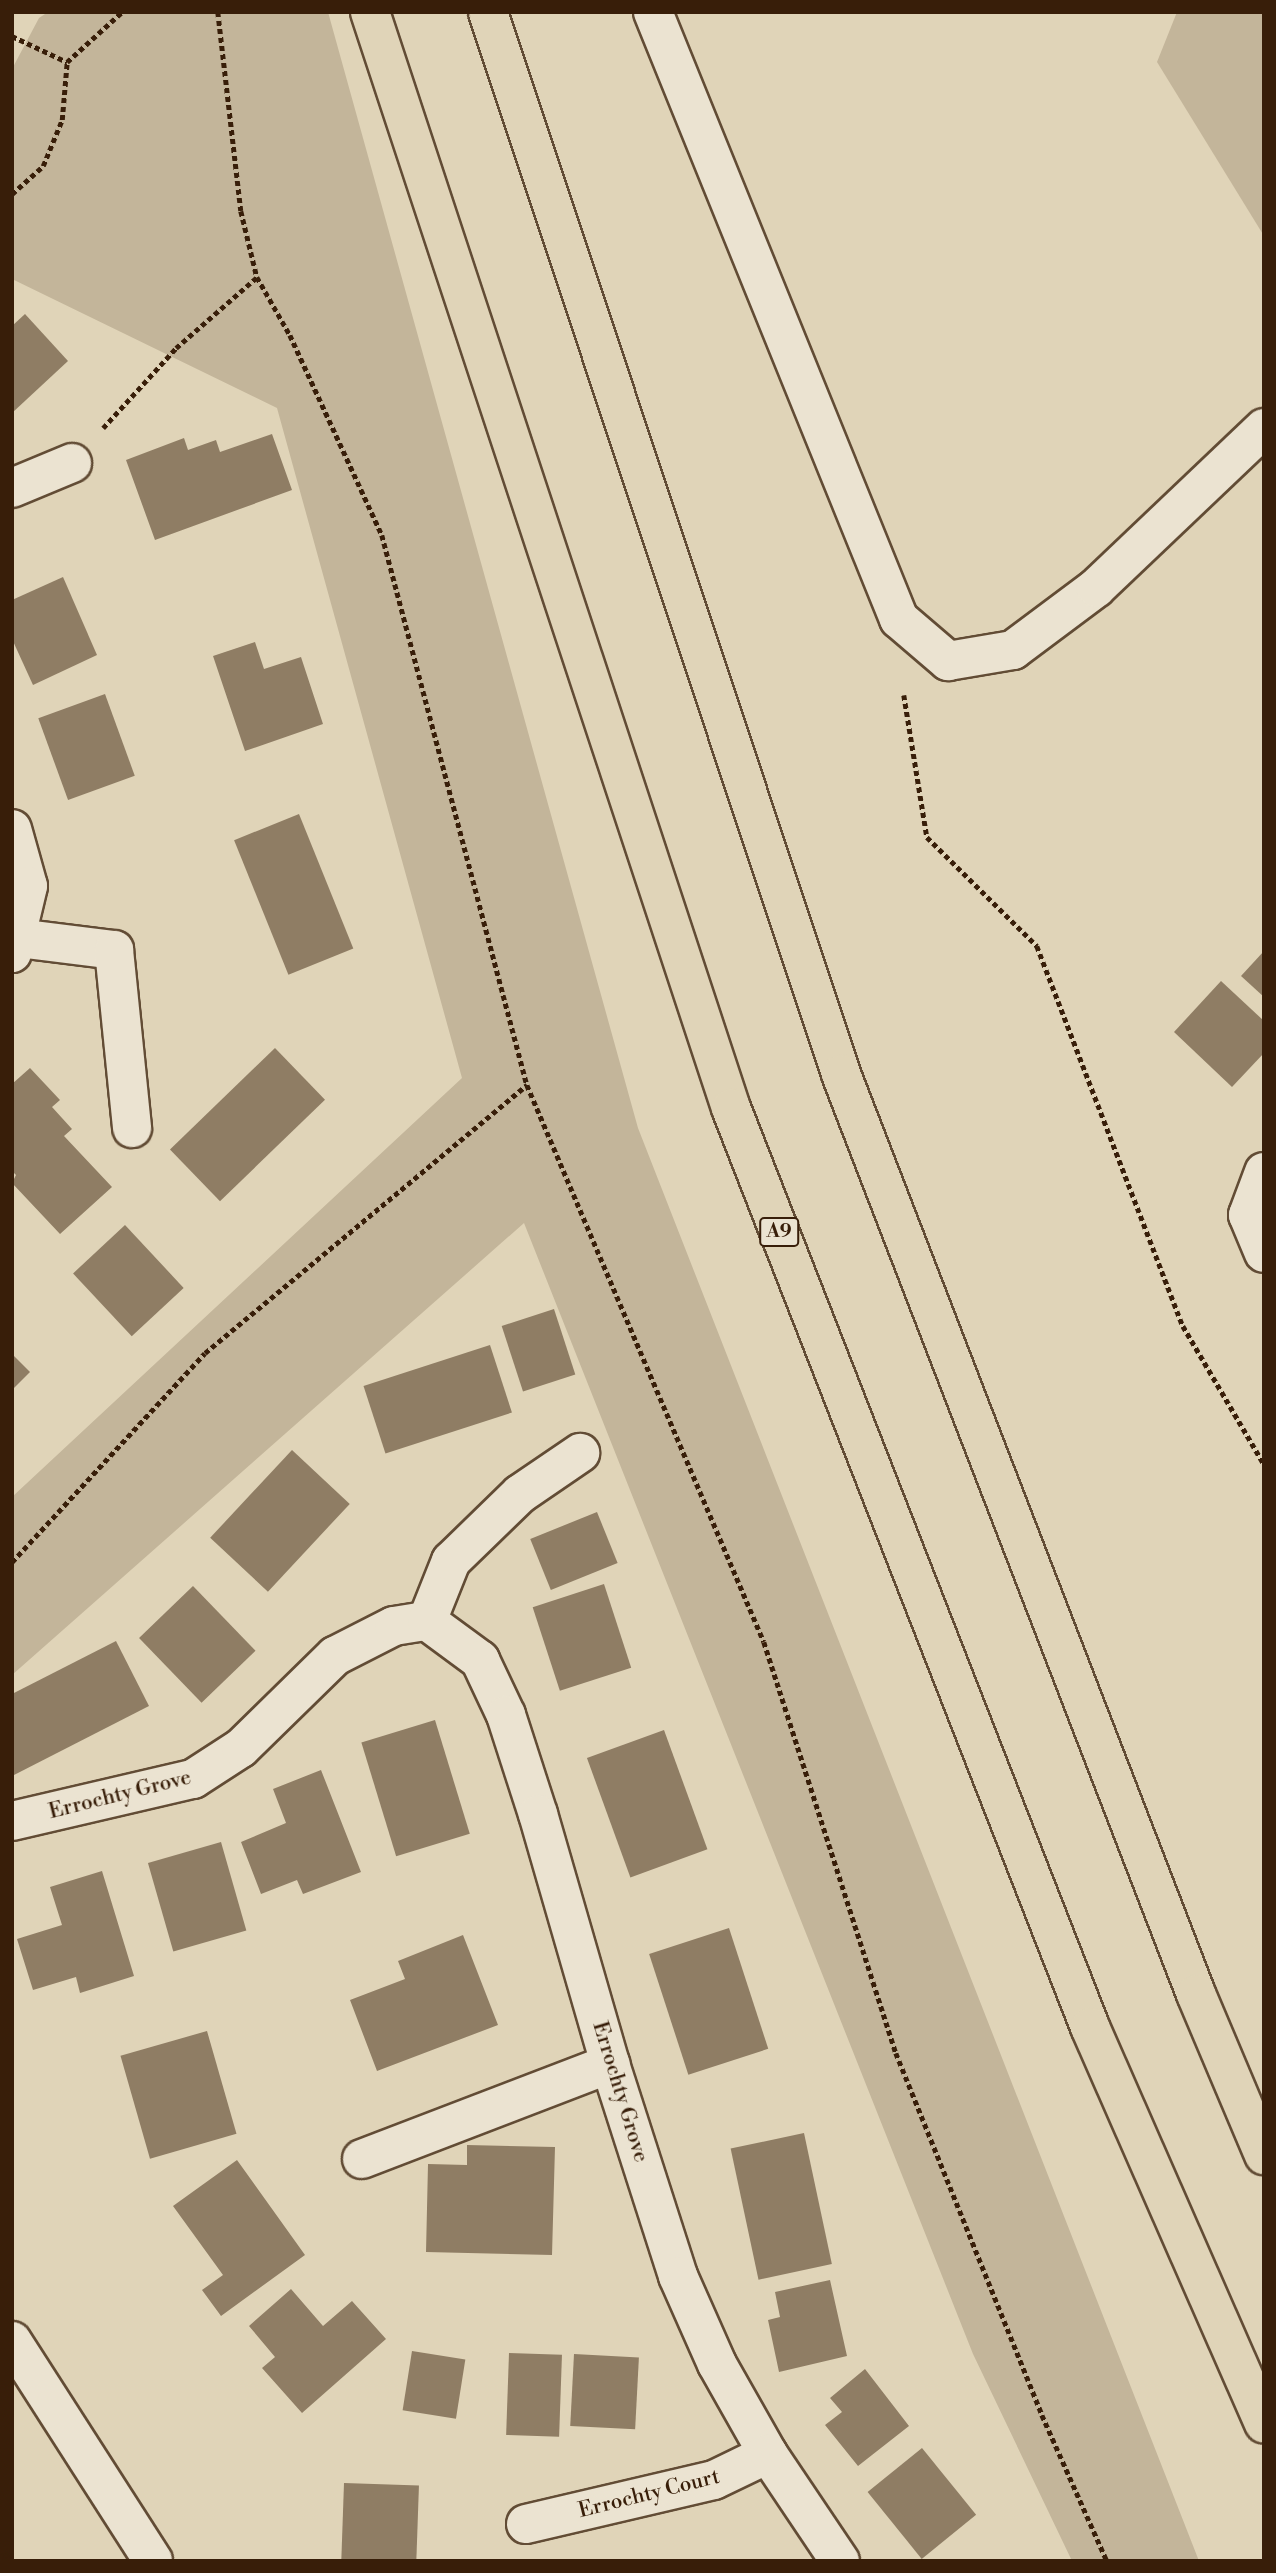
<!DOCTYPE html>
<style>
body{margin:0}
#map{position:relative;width:1276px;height:2573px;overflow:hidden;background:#e0d4b8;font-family:"Libre Bodoni",serif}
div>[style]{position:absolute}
.green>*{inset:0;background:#c3b59a}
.building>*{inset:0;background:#8f7d64;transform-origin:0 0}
.path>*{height:4.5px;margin-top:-2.25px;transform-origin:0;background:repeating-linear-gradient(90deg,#381e09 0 5px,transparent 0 8.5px)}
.roads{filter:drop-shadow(2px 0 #624c35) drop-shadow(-2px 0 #624c35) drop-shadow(0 2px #624c35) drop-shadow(0 -2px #624c35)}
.minor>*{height:38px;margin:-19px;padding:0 19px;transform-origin:19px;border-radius:19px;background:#ebe3d1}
.highway>*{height:38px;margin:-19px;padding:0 19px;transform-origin:19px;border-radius:19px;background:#e0d4b8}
span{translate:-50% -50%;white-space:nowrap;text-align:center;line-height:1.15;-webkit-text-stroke:5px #ebe3d1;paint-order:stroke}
.shield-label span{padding:2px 5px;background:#ebe3d1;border:2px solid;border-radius:5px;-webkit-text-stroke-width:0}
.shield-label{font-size:19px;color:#381e09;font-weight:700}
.street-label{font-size:21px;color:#381e09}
.frame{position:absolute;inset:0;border:14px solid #381e09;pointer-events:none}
</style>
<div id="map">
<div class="green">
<i style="clip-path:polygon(48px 12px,328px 12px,638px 1128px,1199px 2561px,1072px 2561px,973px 2354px,524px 1223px,12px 1675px,12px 1497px,462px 1078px,277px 408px,12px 279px,12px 69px,39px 18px)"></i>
<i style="clip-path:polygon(1177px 12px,1264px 12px,1264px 236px,1157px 62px)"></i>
</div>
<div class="building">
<i style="clip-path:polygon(25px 314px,68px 361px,12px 413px,12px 326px)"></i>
<i style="clip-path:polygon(272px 434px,292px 490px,155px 540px,126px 460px,184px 438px,188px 450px,216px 440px,220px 452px)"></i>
<i style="clip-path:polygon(63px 577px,97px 655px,33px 685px,12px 639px,12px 600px)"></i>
<i style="clip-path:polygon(255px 642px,264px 669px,301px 657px,323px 724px,245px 751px,213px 656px)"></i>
<i style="left:105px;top:694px;width:87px;height:71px;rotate:70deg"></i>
<i style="left:299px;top:814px;width:145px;height:70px;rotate:68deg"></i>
<i style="clip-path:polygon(1264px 951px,1264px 997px,1241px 976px)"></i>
<i style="clip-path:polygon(1221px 981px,1264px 1021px,1264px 1053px,1232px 1087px,1174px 1032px)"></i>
<i style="left:275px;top:1048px;width:72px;height:146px;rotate:46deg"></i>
<i style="clip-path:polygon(30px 1068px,60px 1100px,52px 1107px,72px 1129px,64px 1136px,112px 1187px,60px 1234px,12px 1183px,16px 1175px,12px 1171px,12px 1084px)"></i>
<i style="left:125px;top:1225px;width:86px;height:71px;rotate:47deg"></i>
<i style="left:554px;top:1309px;width:69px;height:55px;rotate:72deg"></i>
<i style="left:490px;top:1345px;width:71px;height:133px;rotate:72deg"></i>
<i style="clip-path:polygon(12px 1354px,30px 1372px,12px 1390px)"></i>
<i style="left:292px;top:1450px;width:79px;height:120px;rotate:43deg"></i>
<i style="left:597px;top:1512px;width:55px;height:72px;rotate:68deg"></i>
<i style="left:604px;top:1584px;width:88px;height:75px;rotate:72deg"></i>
<i style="left:193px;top:1586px;width:90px;height:75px;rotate:46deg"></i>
<i style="clip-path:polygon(116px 1641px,149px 1706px,14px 1775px,12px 1694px)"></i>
<i style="left:435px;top:1720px;width:119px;height:77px;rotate:73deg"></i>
<i style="left:664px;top:1730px;width:127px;height:82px;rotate:70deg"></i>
<i style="clip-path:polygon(321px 1770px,361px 1872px,303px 1894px,297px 1880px,261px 1894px,241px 1842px,286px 1823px,273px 1789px)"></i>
<i style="left:221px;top:1842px;width:92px;height:76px;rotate:74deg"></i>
<i style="clip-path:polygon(102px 1871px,134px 1976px,80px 1993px,76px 1977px,33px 1990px,17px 1939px,62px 1925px,50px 1887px)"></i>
<i style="left:729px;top:1928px;width:127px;height:84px;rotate:72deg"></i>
<i style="clip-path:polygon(463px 1935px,498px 2025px,377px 2071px,350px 2000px,405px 1979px,398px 1961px)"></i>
<i style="left:207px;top:2031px;width:107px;height:90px;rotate:74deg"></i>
<i style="left:804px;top:2133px;width:134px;height:75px;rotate:78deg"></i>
<i style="clip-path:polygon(467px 2145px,555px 2147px,552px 2255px,426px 2252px,428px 2164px,467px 2165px)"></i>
<i style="clip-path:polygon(237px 2160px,305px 2255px,221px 2316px,202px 2290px,223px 2275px,173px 2206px)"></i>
<i style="clip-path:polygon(830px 2280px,847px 2356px,779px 2372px,768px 2320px,780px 2317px,775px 2292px)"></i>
<i style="clip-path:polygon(291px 2289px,323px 2326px,352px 2301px,386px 2339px,302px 2413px,262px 2368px,275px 2357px,249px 2326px)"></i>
<i style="left:412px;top:2351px;width:54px;height:60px;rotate:9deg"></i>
<i style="left:509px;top:2353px;width:53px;height:82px;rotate:2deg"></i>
<i style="left:574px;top:2354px;width:65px;height:72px;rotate:3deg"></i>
<i style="clip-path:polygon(865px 2369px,909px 2426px,858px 2466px,825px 2425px,842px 2412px,830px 2398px)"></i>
<i style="left:922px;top:2448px;width:86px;height:70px;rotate:51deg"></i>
<i style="left:344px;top:2483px;width:75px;height:78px;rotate:2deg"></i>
</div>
<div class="path">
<i style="left:218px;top:12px;width:200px;rotate:83.4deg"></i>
<i style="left:241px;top:211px;width:68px;rotate:76.4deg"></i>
<i style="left:257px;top:277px;width:67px;rotate:60.4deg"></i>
<i style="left:290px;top:335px;width:220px;rotate:65.3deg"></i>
<i style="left:382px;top:535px;width:569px;rotate:75.23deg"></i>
<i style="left:527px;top:1085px;width:605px;rotate:66.95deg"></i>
<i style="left:764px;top:1642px;width:432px;rotate:72.2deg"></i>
<i style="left:896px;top:2053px;width:390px;rotate:68deg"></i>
<i style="left:1042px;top:2415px;width:160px;rotate:66deg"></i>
<i style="left:12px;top:36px;width:61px;rotate:25.3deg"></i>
<i style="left:67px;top:62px;width:74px;rotate:-42.3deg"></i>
<i style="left:12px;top:194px;width:42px;rotate:-42.1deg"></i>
<i style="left:43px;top:166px;width:50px;rotate:-67.6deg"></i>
<i style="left:62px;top:120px;width:58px;rotate:-85.1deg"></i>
<i style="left:103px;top:428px;width:108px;rotate:-47.6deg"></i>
<i style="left:176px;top:348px;width:108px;rotate:-41.2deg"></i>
<i style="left:904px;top:695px;width:144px;rotate:80.8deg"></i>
<i style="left:927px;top:837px;width:155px;rotate:44.7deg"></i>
<i style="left:1037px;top:946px;width:407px;rotate:69deg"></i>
<i style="left:1183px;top:1326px;width:160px;rotate:59.6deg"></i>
<i style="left:12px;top:1562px;width:284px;rotate:-47.3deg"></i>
<i style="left:205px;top:1353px;width:419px;rotate:-39.8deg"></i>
</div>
<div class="roads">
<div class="minor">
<i style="left:653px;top:12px;width:655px;rotate:67.94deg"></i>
<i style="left:899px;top:619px;width:65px;rotate:40.6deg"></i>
<i style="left:948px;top:661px;width:66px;rotate:-9.6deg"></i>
<i style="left:1013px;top:650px;width:104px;rotate:-36.8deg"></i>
<i style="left:1096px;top:588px;width:232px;rotate:-43.6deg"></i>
<i style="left:12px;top:488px;width:65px;rotate:-22.6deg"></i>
<i style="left:12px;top:829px;width:59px;rotate:74.3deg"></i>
<i style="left:28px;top:886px;width:69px;rotate:103.4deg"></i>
<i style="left:18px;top:938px;width:97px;rotate:7.1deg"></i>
<i style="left:114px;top:950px;width:179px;rotate:84.2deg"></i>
<i style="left:1264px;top:1172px;width:46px;rotate:110.4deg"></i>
<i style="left:1248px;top:1215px;width:41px;rotate:67.2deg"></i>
<i style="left:427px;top:1621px;width:65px;rotate:-68.2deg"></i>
<i style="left:451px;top:1561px;width:96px;rotate:-44.2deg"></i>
<i style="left:520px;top:1494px;width:73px;rotate:-34.3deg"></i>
<i style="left:12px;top:1821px;width:186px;rotate:-13.1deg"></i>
<i style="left:193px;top:1779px;width:57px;rotate:-32.9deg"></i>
<i style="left:241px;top:1748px;width:132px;rotate:-44.4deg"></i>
<i style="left:335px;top:1656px;width:66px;rotate:-27deg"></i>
<i style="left:394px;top:1626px;width:33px;rotate:-9deg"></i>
<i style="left:427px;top:1621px;width:66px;rotate:36.3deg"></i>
<i style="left:480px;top:1660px;width:61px;rotate:64.7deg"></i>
<i style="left:506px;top:1715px;width:104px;rotate:72.1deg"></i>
<i style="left:538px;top:1814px;width:260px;rotate:73.9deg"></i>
<i style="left:610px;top:2064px;width:223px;rotate:72.2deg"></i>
<i style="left:678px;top:2276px;width:96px;rotate:66.1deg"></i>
<i style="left:717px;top:2364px;width:103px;rotate:60.5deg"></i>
<i style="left:768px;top:2454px;width:129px;rotate:56.1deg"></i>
<i style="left:362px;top:2159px;width:266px;rotate:-21deg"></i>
<i style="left:12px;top:2341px;width:261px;rotate:57.3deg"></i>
<i style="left:526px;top:2524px;width:193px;rotate:-13.2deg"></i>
<i style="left:714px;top:2480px;width:60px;rotate:-25.7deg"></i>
</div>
<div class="highway">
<i style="left:370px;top:12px;width:1154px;rotate:71.77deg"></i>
<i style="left:731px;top:1108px;width:987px;rotate:68.66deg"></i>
<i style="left:1090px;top:2027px;width:433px;rotate:66.3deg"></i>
<i style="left:488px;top:12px;width:1119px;rotate:71.61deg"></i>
<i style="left:841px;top:1074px;width:986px;rotate:68.9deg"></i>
<i style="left:1196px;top:1994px;width:175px;rotate:67.1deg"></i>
</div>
</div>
<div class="shield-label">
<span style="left:779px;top:1232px">A9</span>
</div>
<div class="street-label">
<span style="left:120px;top:1795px;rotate:-14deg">Errochty Grove</span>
<span style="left:620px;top:2092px;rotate:73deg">Errochty Grove</span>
<span style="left:649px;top:2494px;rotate:-14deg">Errochty Court</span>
</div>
<div class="frame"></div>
</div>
